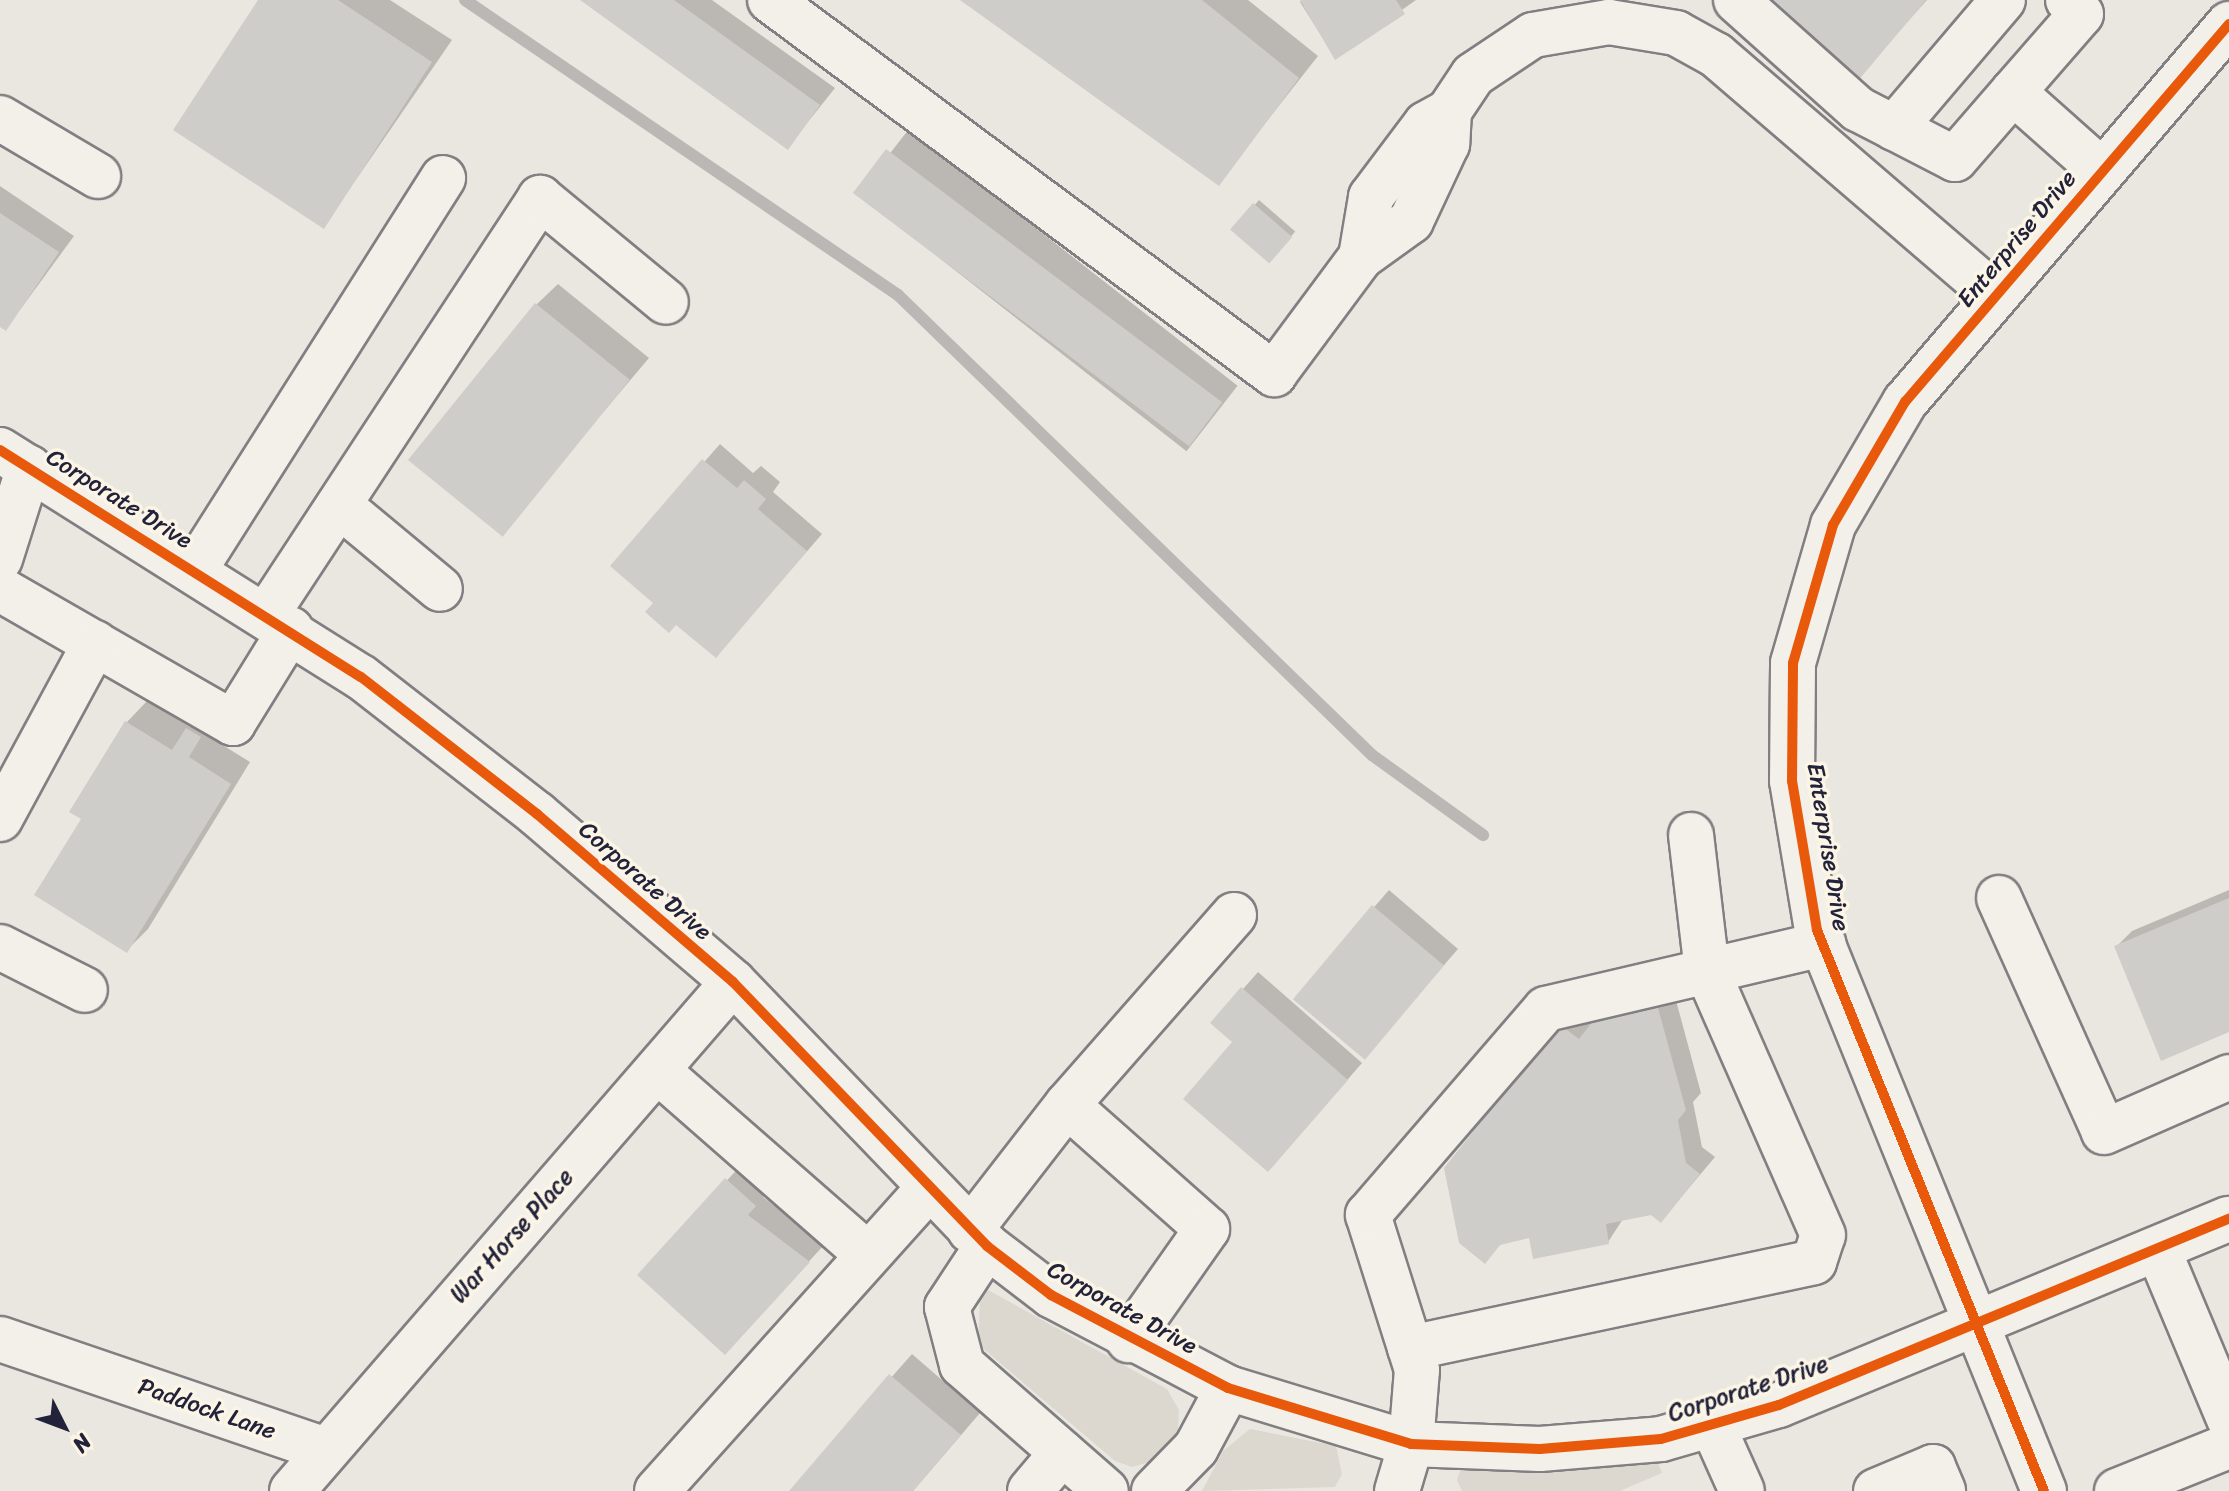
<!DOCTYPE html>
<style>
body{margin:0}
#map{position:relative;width:2229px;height:1491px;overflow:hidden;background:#eae7e0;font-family:Sriracha,sans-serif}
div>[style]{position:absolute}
.green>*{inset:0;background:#dcd8d0}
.shadow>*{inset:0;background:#0003;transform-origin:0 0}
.stream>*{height:12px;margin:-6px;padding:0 6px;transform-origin:6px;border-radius:6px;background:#bab7b5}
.building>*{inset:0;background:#cfcdc9;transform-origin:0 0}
.roads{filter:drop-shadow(2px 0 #807f81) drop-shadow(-2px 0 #807f81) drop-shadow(0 2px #807f81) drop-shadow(0 -2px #807f81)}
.minor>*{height:44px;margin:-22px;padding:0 22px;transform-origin:22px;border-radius:22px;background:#f3f0ea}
.cycleway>*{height:10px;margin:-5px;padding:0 5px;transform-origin:5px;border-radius:5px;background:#e8590c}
span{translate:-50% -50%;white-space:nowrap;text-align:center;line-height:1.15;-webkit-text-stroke:7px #fcf5e5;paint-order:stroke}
.street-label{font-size:24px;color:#22223b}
.north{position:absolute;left:24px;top:1387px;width:80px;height:80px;-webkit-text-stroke:6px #fcf5e5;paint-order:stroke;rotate:132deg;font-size:22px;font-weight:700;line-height:32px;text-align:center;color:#22223b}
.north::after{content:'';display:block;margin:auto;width:28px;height:36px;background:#22223b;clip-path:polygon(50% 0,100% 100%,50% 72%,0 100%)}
</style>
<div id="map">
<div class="green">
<i style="clip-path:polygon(988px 1290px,1167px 1389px,1179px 1410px,1178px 1432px,1153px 1461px,1132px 1467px,1115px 1461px,978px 1344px,980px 1299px)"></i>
<i style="clip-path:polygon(1250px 1429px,1336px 1446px,1342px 1474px,1335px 1487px,1202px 1491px,1223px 1451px)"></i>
<i style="clip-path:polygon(1656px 1458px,1662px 1473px,1620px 1491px,1462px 1491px,1457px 1480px,1463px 1463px)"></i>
</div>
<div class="shadow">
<i style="clip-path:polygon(261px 0,390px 0,452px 40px,324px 226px)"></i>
<i style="clip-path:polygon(583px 0,712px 0,835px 88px,788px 147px)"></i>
<i style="clip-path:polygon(964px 0,1248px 0,1318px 56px,1218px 183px)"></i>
<i style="clip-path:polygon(1416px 0,1335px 57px,1300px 2px,1302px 0)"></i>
<i style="clip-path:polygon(1769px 0,1927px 0,1856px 79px)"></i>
<i style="left:909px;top:129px;width:417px;height:83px;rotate:38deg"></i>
<i style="clip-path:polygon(0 186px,74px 236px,6px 329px,0 325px)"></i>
<i style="left:1259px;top:200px;width:48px;height:39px;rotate:41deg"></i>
<i style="clip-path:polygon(558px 284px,649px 358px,501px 533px,537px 304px)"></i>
<i style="clip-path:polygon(720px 444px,753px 473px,761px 466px,780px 482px,773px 492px,822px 534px,731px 639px,656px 602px,613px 566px)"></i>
<i style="clip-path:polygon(147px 701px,190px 727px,208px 708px,220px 715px,208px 736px,250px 762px,148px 929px,127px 950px,83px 818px,127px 722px)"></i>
<i style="clip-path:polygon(1389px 890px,1458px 949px,1379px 1040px,1295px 998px)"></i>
<i style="clip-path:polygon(2229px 890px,2229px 1030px,2116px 947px,2132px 931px)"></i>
<i style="clip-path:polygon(1258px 972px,1362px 1063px,1283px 1154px,1235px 1042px,1213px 1023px)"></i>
<i style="clip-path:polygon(1674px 993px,1701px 1093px,1693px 1102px,1702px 1147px,1715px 1157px,1661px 1221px,1652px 1213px,1623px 1219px,1608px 1242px,1530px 1236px,1503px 1242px,1484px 1261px,1446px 1169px,1576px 1009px,1594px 1023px,1611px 1006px)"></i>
<i style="clip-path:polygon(743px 1163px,770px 1189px,763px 1197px,824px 1245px,741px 1336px,640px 1275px)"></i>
<i style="clip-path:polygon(912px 1354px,980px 1413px,913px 1491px,791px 1491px)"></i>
</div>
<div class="stream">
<i style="left:465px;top:0;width:524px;rotate:34.27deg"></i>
<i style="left:898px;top:295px;width:661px;rotate:44.14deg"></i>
<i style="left:1372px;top:755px;width:137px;rotate:35.8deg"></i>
</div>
<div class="building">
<i style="clip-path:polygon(258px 0,338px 0,432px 62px,324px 229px,173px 130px)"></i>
<i style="clip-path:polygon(580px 0,674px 0,820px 105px,788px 150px)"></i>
<i style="clip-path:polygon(960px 0,1202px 0,1299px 78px,1219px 186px)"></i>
<i style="clip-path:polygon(1300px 0,1396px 0,1405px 14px,1335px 60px)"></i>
<i style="clip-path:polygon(1766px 0,1926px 0,1857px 82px)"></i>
<i style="left:886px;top:149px;width:421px;height:55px;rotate:37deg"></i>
<i style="left:1253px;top:203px;width:52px;height:35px;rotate:41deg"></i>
<i style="clip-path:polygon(0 213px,59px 252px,6px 331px,0 327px)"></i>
<i style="left:535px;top:303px;width:122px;height:202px;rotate:39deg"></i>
<i style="clip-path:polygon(702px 459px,737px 488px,744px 480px,766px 499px,758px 509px,807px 551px,716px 658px,676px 625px,669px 633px,645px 612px,653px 603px,610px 566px)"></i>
<i style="clip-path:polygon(125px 721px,172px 750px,186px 728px,201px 737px,189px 757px,231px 784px,127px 953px,34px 895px,81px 819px,69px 812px)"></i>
<i style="clip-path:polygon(2229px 898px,2229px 1032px,2161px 1061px,2114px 946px)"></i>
<i style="left:1372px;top:905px;width:94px;height:123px;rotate:40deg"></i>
<i style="clip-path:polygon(1241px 987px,1348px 1080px,1268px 1172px,1183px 1099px,1232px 1042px,1210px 1023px)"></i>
<i style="clip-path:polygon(1658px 1008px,1686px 1110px,1678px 1120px,1686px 1163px,1700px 1174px,1661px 1223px,1651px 1215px,1606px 1224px,1609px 1244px,1533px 1259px,1529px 1238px,1500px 1245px,1485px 1264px,1459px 1243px,1444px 1168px,1559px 1024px,1579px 1039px,1593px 1021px)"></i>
<i style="clip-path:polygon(725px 1178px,756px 1206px,748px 1215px,810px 1262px,725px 1355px,637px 1275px)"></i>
<i style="clip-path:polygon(889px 1374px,961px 1435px,913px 1491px,789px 1491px)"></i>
</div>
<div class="roads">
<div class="minor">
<i style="left:770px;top:0;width:628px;rotate:36.58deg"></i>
<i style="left:1274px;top:374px;width:146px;rotate:-53.4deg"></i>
<i style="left:1736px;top:0;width:164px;rotate:41.8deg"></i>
<i style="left:1858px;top:109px;width:109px;rotate:27.3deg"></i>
<i style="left:1955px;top:159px;width:89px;rotate:-49.1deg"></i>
<i style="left:2013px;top:92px;width:118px;rotate:41.6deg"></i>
<i style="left:2013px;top:92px;width:103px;rotate:-48.9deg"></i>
<i style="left:2081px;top:14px;width:19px;rotate:-133deg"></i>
<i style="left:1449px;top:111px;width:43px;rotate:-56.3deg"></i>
<i style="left:1473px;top:75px;width:72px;rotate:-33.7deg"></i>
<i style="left:1533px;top:35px;width:77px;rotate:-9.7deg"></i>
<i style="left:1609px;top:22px;width:68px;rotate:9.3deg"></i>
<i style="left:1676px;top:33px;width:46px;rotate:28.8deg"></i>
<i style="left:1716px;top:55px;width:369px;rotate:40.7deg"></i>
<i style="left:1449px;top:111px;width:33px;rotate:93deg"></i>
<i style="left:1447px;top:144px;width:85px;rotate:115.1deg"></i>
<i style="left:1411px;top:221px;width:62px;rotate:144.2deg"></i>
<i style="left:1361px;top:257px;width:61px;rotate:-80.5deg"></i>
<i style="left:1371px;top:197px;width:91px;rotate:-53deg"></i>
<i style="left:1426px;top:124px;width:26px;rotate:-29deg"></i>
<i style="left:0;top:118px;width:114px;rotate:30.6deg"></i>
<i style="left:1894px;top:128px;width:168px;rotate:-49.6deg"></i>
<i style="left:0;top:450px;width:426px;rotate:32.2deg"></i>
<i style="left:361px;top:677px;width:223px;rotate:37.9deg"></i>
<i style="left:537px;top:814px;width:258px;rotate:40.6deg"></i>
<i style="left:733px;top:982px;width:366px;rotate:46.1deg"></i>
<i style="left:987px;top:1246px;width:81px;rotate:37.4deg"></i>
<i style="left:1051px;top:1295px;width:200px;rotate:27.7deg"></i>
<i style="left:1228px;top:1388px;width:191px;rotate:17deg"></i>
<i style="left:1411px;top:1444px;width:129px;rotate:2.2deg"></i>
<i style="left:1540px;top:1449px;width:121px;rotate:-4.7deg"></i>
<i style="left:1661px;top:1439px;width:123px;rotate:-16.1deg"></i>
<i style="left:1779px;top:1405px;width:487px;rotate:-22.5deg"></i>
<i style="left:339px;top:505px;width:131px;rotate:39.7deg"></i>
<i style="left:0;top:559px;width:96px;rotate:-72.5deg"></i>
<i style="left:195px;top:569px;width:463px;rotate:-57.6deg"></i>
<i style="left:0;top:589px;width:269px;rotate:29.9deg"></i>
<i style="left:233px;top:723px;width:110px;rotate:-58.3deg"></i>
<i style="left:267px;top:614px;width:498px;rotate:-56.7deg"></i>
<i style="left:540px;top:198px;width:163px;rotate:39.5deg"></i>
<i style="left:0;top:819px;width:200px;rotate:-61.6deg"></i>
<i style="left:1999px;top:898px;width:256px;rotate:65.8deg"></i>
<i style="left:2104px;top:1132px;width:137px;rotate:-23.7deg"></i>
<i style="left:0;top:947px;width:95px;rotate:26.8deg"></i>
<i style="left:659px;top:1072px;width:278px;rotate:41.2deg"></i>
<i style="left:1067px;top:1105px;width:187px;rotate:41.5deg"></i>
<i style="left:1207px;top:1229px;width:136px;rotate:125.1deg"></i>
<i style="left:970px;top:1230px;width:158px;rotate:-52.2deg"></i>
<i style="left:1067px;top:1105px;width:253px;rotate:-48.7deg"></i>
<i style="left:987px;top:1246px;width:73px;rotate:123.3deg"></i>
<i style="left:947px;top:1307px;width:60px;rotate:75.5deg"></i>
<i style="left:962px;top:1365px;width:191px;rotate:41.2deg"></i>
<i style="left:2158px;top:1249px;width:184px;rotate:67.3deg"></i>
<i style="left:0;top:1339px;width:341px;rotate:18.8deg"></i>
<i style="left:1410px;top:1348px;width:413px;rotate:-12deg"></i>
<i style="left:1814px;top:1262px;width:28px;rotate:-72deg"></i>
<i style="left:1823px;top:1235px;width:288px;rotate:-113.7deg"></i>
<i style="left:1707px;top:971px;width:137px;rotate:-96.7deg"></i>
<i style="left:1712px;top:1424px;width:73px;rotate:65.9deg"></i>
<i style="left:292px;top:1491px;width:673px;rotate:-49.09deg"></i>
<i style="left:657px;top:1491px;width:404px;rotate:-48.1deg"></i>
<i style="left:1030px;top:1491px;width:50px;rotate:-49.9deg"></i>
<i style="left:1154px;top:1491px;width:60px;rotate:-45.7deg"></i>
<i style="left:1196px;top:1448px;width:68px;rotate:-61.9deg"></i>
<i style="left:1397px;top:1491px;width:49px;rotate:-73.4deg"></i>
<i style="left:1411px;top:1444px;width:74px;rotate:-85.4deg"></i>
<i style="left:1417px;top:1370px;width:163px;rotate:-107.5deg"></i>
<i style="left:1368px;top:1215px;width:272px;rotate:-49.2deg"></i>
<i style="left:1546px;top:1009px;width:285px;rotate:-13.2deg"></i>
<i style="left:1876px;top:1491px;width:62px;rotate:-22.8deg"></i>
<i style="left:1933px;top:1467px;width:26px;rotate:67deg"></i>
<i style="left:2044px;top:1491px;width:605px;rotate:-112.03deg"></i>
<i style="left:1817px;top:930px;width:151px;rotate:-99.5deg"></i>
<i style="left:1792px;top:781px;width:118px;rotate:-89.5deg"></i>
<i style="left:1793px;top:663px;width:144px;rotate:-73.8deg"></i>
<i style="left:1833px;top:525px;width:143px;rotate:-59.7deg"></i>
<i style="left:1905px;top:402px;width:498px;rotate:-49.4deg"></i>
<i style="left:2117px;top:1491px;width:121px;rotate:-21.9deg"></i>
</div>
</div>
<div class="cycleway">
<i style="left:0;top:450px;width:426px;rotate:32.2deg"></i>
<i style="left:361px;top:677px;width:223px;rotate:37.9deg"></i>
<i style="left:537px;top:814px;width:258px;rotate:40.6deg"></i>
<i style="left:733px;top:982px;width:366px;rotate:46.1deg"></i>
<i style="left:987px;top:1246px;width:81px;rotate:37.4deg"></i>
<i style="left:1051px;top:1295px;width:200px;rotate:27.7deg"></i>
<i style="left:1228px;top:1388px;width:191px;rotate:17deg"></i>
<i style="left:1411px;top:1444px;width:129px;rotate:2.2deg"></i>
<i style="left:1540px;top:1449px;width:121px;rotate:-4.7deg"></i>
<i style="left:1661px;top:1439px;width:123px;rotate:-16.1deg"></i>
<i style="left:1779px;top:1405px;width:487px;rotate:-22.5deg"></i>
<i style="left:2044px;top:1491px;width:605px;rotate:-112.03deg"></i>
<i style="left:1817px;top:930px;width:151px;rotate:-99.5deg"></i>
<i style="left:1792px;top:781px;width:118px;rotate:-89.5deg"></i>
<i style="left:1793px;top:663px;width:144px;rotate:-73.8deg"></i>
<i style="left:1833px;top:525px;width:143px;rotate:-59.7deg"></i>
<i style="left:1905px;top:402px;width:498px;rotate:-49.4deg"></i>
</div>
<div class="street-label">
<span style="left:2017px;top:239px;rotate:-50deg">Enterprise Drive</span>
<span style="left:119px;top:499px;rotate:32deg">Corporate Drive</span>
<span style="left:1828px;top:847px;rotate:81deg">Enterprise Drive</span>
<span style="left:645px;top:881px;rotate:41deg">Corporate Drive</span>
<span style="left:512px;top:1236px;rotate:-48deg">War Horse Place</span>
<span style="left:1122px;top:1308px;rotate:29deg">Corporate Drive</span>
<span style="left:1748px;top:1389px;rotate:-18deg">Corporate Drive</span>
<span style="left:207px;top:1409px;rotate:19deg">Paddock Lane</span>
</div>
<div class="north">N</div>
</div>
